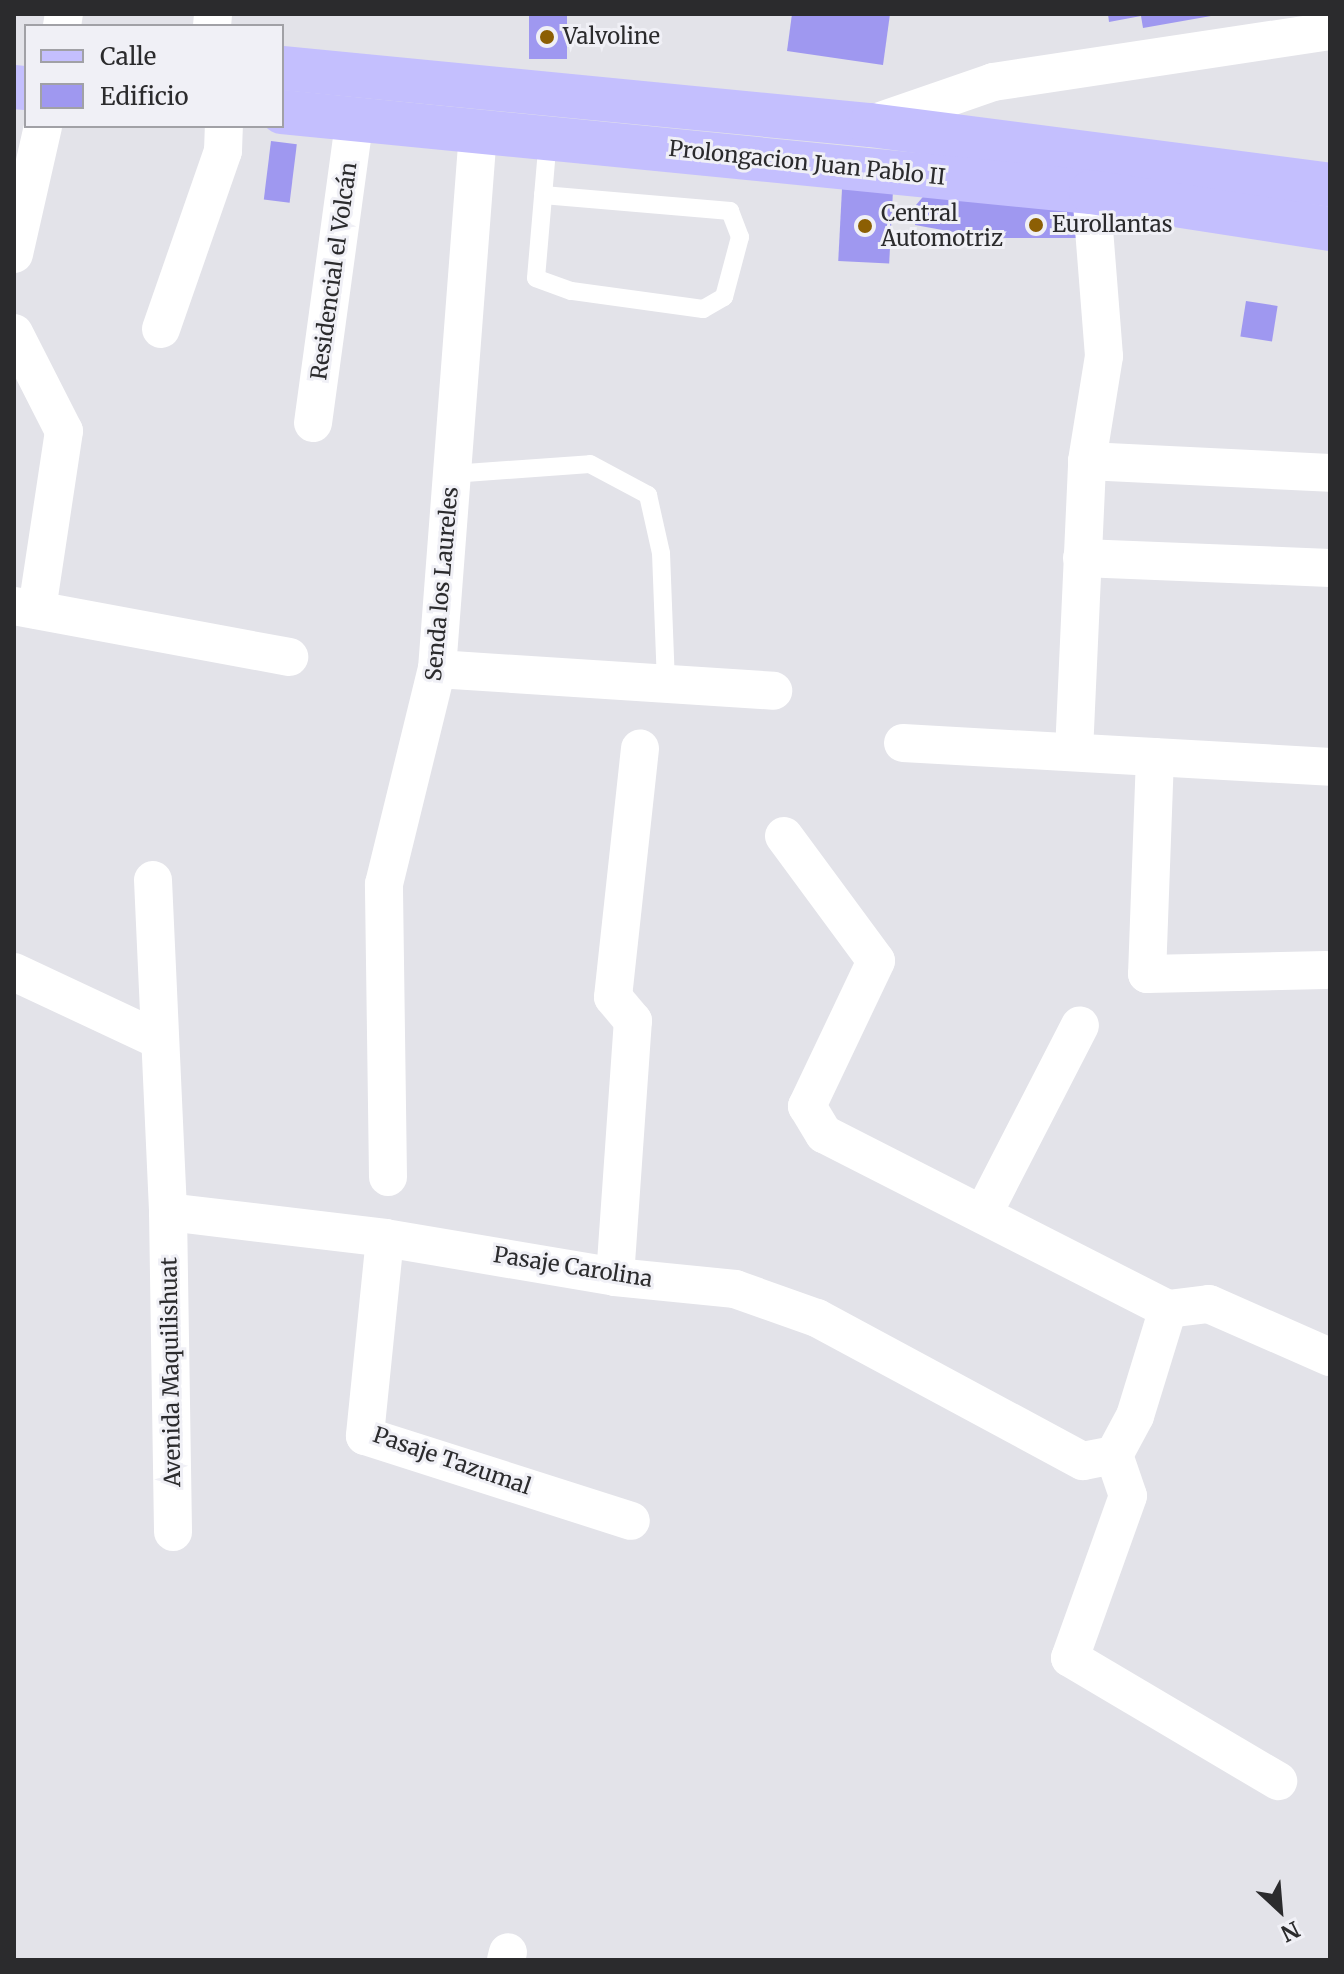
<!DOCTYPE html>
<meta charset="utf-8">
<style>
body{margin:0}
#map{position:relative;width:1344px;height:1974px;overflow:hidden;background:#e3e3e9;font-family:Merriweather,serif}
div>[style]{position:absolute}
.building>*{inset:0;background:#9f98f0;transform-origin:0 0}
.service>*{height:18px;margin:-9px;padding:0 9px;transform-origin:9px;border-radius:9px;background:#fff}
.minor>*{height:38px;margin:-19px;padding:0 19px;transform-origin:19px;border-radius:19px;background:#fff}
.primary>*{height:44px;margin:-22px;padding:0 22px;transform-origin:22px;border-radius:22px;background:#c4bffe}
.dots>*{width:22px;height:22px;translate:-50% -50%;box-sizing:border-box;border:4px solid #f0f0f6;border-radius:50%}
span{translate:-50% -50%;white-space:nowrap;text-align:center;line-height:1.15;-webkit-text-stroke:6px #f0f0f6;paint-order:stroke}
.poi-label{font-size:22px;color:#2b2b2d}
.left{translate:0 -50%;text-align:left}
.street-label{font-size:22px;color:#2b2b2d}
.frame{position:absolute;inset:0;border:16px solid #2b2b2d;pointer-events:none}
.legend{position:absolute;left:24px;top:24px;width:260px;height:104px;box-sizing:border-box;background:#f0f0f6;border:2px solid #a1a1a6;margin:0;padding:10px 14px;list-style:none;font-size:24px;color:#2b2b2d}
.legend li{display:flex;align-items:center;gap:16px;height:40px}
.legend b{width:40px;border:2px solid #a1a1a6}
.north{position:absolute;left:1240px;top:1870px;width:80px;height:80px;-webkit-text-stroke:6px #f0f0f6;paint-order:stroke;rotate:154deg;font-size:22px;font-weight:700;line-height:32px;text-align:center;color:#2b2b2d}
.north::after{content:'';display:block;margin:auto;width:28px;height:36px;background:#2b2b2d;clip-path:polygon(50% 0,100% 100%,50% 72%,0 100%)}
</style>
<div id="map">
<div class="building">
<i style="left:529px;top:14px;width:38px;height:45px"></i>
<i style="clip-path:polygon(792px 14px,890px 14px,883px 65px,787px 51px)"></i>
<i style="clip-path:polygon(1108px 14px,1211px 14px,1211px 16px,1143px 28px,1141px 16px,1109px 22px)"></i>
<i style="left:271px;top:141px;width:26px;height:59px;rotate:7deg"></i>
<i style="left:842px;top:189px;width:51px;height:72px;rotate:3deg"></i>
<i style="clip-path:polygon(927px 192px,1080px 212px,1086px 238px,986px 238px,915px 225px,916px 205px)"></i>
<i style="left:1246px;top:301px;width:32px;height:36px;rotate:9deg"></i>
</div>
<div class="service">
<i style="left:543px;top:195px;width:188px;rotate:4.9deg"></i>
<i style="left:730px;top:211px;width:28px;rotate:69deg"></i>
<i style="left:740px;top:237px;width:62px;rotate:104.9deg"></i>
<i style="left:724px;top:297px;width:24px;rotate:150deg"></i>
<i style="left:703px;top:309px;width:133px;rotate:-172.2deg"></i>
<i style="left:571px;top:291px;width:37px;rotate:-160deg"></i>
<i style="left:536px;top:278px;width:141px;rotate:-85.1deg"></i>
<i style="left:452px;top:474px;width:138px;rotate:-4.1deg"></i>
<i style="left:590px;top:464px;width:66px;rotate:28.1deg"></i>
<i style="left:648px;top:495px;width:59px;rotate:77.4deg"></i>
<i style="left:661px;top:553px;width:131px;rotate:87.8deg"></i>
</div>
<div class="minor">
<i style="left:62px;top:26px;width:12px;rotate:-81deg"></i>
<i style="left:212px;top:26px;width:12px;rotate:-85deg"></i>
<i style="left:872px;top:124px;width:128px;rotate:-19.1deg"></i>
<i style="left:993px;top:82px;width:341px;rotate:-8.6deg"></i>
<i style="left:14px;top:254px;width:131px;rotate:-77.2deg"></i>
<i style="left:161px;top:329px;width:188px;rotate:-70.8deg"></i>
<i style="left:223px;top:151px;width:25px;rotate:-88deg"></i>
<i style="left:14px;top:333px;width:110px;rotate:63deg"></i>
<i style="left:64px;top:431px;width:181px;rotate:98.6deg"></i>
<i style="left:313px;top:423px;width:308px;rotate:-82.2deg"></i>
<i style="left:1087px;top:461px;width:243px;rotate:2.8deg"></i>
<i style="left:1082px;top:558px;width:248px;rotate:2.3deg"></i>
<i style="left:14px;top:606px;width:280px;rotate:10.5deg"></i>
<i style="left:437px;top:669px;width:337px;rotate:3.7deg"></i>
<i style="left:903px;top:743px;width:428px;rotate:3.2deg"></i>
<i style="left:1074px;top:752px;width:291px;rotate:-87.4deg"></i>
<i style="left:1087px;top:461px;width:106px;rotate:-80.8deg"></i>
<i style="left:1104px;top:356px;width:165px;rotate:-94.5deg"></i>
<i style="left:1155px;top:757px;width:217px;rotate:92.1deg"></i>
<i style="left:1147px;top:974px;width:179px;rotate:-1.3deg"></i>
<i style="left:784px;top:836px;width:155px;rotate:53.6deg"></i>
<i style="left:876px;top:961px;width:161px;rotate:115.4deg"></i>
<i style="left:807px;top:1106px;width:33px;rotate:59deg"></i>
<i style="left:824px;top:1134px;width:386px;rotate:27deg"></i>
<i style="left:1168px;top:1309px;width:41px;rotate:-7deg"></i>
<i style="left:1209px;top:1304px;width:132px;rotate:23.7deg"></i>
<i style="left:153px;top:880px;width:332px;rotate:87.4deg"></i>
<i style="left:168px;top:1212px;width:219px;rotate:6.8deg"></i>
<i style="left:385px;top:1238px;width:233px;rotate:9.6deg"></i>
<i style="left:615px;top:1277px;width:121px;rotate:5.7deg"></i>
<i style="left:735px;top:1289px;width:87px;rotate:19.5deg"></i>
<i style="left:817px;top:1318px;width:302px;rotate:28.3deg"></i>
<i style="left:1083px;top:1461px;width:32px;rotate:-11deg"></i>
<i style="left:1114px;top:1455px;width:44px;rotate:-61.7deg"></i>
<i style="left:1135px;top:1416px;width:112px;rotate:-72.9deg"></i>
<i style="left:14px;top:972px;width:158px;rotate:25.1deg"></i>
<i style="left:388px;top:1177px;width:293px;rotate:-90.8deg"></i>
<i style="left:384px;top:884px;width:221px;rotate:-76.2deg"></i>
<i style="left:437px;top:669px;width:539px;rotate:-85.63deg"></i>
<i style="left:168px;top:1212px;width:320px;rotate:89.1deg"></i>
<i style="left:983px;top:1214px;width:212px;rotate:-62.8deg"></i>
<i style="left:385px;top:1238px;width:199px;rotate:95.8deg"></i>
<i style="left:365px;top:1436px;width:279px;rotate:17.7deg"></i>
<i style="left:615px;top:1277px;width:257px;rotate:-86deg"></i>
<i style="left:633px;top:1021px;width:31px;rotate:-130deg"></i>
<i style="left:613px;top:997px;width:250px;rotate:-83.8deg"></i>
<i style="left:1114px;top:1455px;width:43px;rotate:71.1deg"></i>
<i style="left:1128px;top:1496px;width:172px;rotate:109.7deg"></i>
<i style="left:1070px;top:1658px;width:242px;rotate:30.6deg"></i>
<i style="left:506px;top:1960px;width:8px;rotate:-76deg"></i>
</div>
<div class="primary">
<i style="left:282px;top:68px;width:591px;rotate:5.54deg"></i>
<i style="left:870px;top:125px;width:464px;rotate:7.4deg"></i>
<i style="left:14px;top:87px;width:12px;rotate:5deg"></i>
<i style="left:282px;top:112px;width:813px;rotate:5.65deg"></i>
<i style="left:1091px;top:192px;width:242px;rotate:8.8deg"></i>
</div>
<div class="dots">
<i style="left:547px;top:37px;background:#8c5f04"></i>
<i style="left:1036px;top:225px;background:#8c5f04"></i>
<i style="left:865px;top:226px;background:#8c5f04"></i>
</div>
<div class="poi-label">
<span class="left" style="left:563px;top:37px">Valvoline</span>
<span class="left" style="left:881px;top:226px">Central<br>Automotriz</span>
<span class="left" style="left:1052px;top:225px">Eurollantas</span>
</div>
<div class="street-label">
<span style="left:807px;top:163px;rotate:6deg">Prolongacion Juan Pablo II</span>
<span style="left:334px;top:271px;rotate:-82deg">Residencial el Volcán</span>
<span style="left:442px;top:584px;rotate:-85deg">Senda los Laureles</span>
<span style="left:573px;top:1267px;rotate:9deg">Pasaje Carolina</span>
<span style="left:171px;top:1372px;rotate:-91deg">Avenida Maquilishuat</span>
<span style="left:452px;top:1461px;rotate:19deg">Pasaje Tazumal</span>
</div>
<div class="frame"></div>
<ul class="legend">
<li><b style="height:10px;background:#c4bffe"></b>Calle</li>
<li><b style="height:22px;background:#9f98f0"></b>Edificio</li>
</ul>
<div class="north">N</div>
</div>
